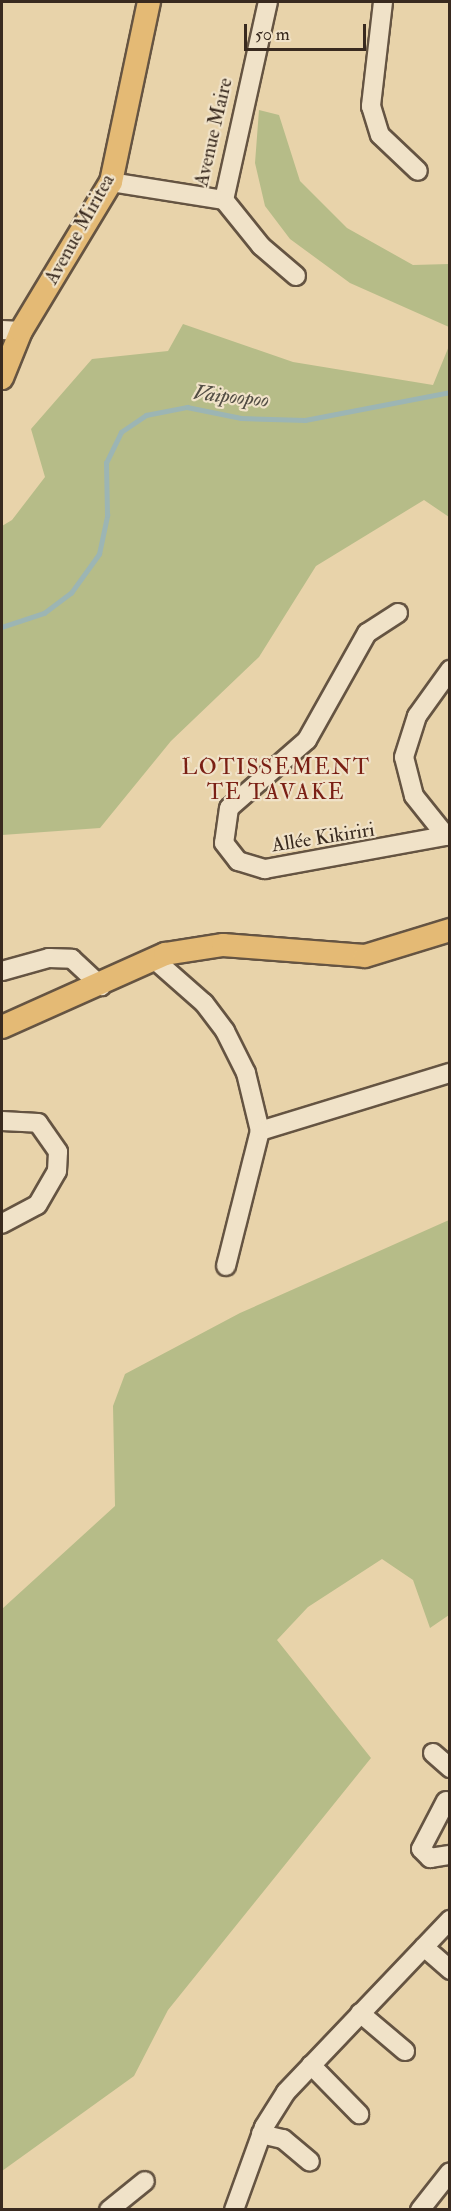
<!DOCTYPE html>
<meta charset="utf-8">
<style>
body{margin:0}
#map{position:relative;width:451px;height:2211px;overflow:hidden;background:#e8d3aa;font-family:"IM FELL Double Pica",serif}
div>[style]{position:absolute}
.green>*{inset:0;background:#b6bc88}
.stream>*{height:4.5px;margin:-2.25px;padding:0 2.25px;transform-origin:2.25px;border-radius:2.25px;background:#9cb5b4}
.roads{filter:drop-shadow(2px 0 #655442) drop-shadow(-2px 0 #655442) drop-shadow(0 2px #655442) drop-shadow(0 -2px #655442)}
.minor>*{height:18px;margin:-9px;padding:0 9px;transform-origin:9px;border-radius:9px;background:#f0e2c8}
.major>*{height:22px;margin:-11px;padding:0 11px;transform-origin:11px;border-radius:11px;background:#e4ba75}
span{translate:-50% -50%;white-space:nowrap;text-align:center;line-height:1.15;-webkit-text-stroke:4.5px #f0e2c8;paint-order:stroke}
.street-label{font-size:20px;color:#392a1f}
.water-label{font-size:21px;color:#524d44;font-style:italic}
.quarter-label{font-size:22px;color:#7a1f14;letter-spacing:1.5px}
.frame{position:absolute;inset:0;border:3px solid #392a1f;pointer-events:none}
.scale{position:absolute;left:244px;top:24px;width:122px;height:27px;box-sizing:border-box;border:3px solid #392a1f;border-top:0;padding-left:8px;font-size:18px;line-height:21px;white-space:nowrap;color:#392a1f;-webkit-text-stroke:4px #f0e2c8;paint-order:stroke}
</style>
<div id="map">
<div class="green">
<i style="clip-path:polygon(259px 110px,279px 115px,300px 181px,347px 228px,413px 265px,449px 264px,449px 327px,350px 283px,290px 239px,265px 206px,255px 163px)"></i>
<i style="clip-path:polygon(183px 324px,293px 362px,433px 385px,449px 346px,449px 517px,424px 500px,316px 566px,259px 657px,171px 741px,100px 828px,2px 835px,2px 526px,12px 520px,45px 477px,31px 429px,92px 359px,168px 351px)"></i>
<i style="clip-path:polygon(449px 1220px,449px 1615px,430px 1628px,413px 1580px,382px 1559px,308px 1607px,277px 1640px,371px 1758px,168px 2010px,134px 2076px,2px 2171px,2px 1609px,115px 1506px,113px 1406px,125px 1374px,240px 1313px)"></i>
</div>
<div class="stream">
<i style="left:2px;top:627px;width:44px;rotate:-18.4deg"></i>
<i style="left:44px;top:613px;width:34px;rotate:-37deg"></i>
<i style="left:71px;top:593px;width:48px;rotate:-54.3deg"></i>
<i style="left:99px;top:554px;width:40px;rotate:-78deg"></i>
<i style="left:107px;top:515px;width:52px;rotate:-91.1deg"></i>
<i style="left:106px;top:463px;width:34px;rotate:-64deg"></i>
<i style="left:121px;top:432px;width:30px;rotate:-34deg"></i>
<i style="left:146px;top:415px;width:42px;rotate:-11deg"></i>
<i style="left:187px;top:407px;width:55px;rotate:11.5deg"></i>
<i style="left:241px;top:418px;width:64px;rotate:1.8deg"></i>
<i style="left:305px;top:420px;width:148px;rotate:-10.9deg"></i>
</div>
<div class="roads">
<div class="minor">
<i style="left:383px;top:2px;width:105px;rotate:96.6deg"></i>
<i style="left:371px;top:106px;width:30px;rotate:73deg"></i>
<i style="left:380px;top:135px;width:52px;rotate:43.5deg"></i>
<i style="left:111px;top:182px;width:114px;rotate:9.1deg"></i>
<i style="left:224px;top:200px;width:203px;rotate:-77.5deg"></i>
<i style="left:224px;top:200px;width:59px;rotate:51.2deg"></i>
<i style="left:261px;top:246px;width:46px;rotate:40.6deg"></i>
<i style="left:2px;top:330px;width:19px;rotate:3deg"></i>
<i style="left:398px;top:613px;width:37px;rotate:147deg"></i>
<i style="left:367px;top:633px;width:123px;rotate:119.3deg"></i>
<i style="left:307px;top:740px;width:103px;rotate:138.9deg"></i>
<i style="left:229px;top:808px;width:35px;rotate:98deg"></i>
<i style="left:224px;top:843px;width:23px;rotate:52deg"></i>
<i style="left:238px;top:861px;width:28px;rotate:17deg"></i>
<i style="left:265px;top:869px;width:188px;rotate:-10.4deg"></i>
<i style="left:446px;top:836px;width:51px;rotate:-128.7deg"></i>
<i style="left:414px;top:796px;width:40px;rotate:-104.4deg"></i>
<i style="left:404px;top:757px;width:43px;rotate:-72.4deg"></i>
<i style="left:417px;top:716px;width:57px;rotate:-54.3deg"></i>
<i style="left:155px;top:960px;width:65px;rotate:41.3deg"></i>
<i style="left:204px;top:1003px;width:35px;rotate:53deg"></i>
<i style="left:225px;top:1031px;width:47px;rotate:63.4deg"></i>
<i style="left:246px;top:1073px;width:60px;rotate:76.4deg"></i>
<i style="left:260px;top:1131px;width:199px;rotate:-17deg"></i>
<i style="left:2px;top:971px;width:49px;rotate:-15.5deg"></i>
<i style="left:49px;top:958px;width:23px;rotate:2deg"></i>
<i style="left:72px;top:959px;width:40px;rotate:43deg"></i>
<i style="left:2px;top:1121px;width:36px;rotate:3deg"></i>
<i style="left:38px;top:1123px;width:35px;rotate:55deg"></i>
<i style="left:58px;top:1152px;width:19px;rotate:93deg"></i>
<i style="left:57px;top:1171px;width:39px;rotate:120deg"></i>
<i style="left:37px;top:1205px;width:40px;rotate:152deg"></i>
<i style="left:226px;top:1266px;width:139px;rotate:-75.9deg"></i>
<i style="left:433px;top:1753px;width:23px;rotate:41deg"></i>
<i style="left:446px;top:1801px;width:54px;rotate:117.5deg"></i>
<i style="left:421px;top:1849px;width:13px;rotate:45deg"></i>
<i style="left:430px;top:1858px;width:20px;rotate:-9deg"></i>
<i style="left:424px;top:1947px;width:35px;rotate:41deg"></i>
<i style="left:360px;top:2013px;width:59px;rotate:40.2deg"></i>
<i style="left:311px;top:2065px;width:69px;rotate:45.6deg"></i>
<i style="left:261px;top:2134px;width:23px;rotate:13deg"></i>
<i style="left:283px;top:2139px;width:35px;rotate:40deg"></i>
<i style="left:109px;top:2210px;width:46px;rotate:-38.9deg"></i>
<i style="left:234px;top:2210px;width:88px;rotate:-70.1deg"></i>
<i style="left:264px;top:2127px;width:41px;rotate:-57.8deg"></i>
<i style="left:286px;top:2092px;width:238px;rotate:-46.4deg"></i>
<i style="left:420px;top:2210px;width:48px;rotate:-51.7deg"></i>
</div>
<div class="major">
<i style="left:2px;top:378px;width:51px;rotate:-68deg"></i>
<i style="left:21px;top:331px;width:174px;rotate:-58.9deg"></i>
<i style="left:111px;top:182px;width:184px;rotate:-78.1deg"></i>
<i style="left:2px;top:1027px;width:179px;rotate:-24.1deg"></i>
<i style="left:165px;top:954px;width:59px;rotate:-8.8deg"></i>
<i style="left:223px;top:945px;width:142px;rotate:4.4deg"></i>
<i style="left:365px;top:956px;width:89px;rotate:-17deg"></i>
</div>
</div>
<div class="street-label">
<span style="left:213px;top:132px;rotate:-77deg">Avenue Maire</span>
<span style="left:79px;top:229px;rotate:-61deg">Avenue Miritea</span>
<span style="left:323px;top:837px;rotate:-9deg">Allée Kikiriri</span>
</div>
<div class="water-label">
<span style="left:231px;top:397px;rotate:6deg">Vaipoopoo</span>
</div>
<div class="quarter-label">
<span style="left:276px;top:780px">LOTISSEMENT<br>TE TAVAKE</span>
</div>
<div class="frame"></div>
<div class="scale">50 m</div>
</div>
